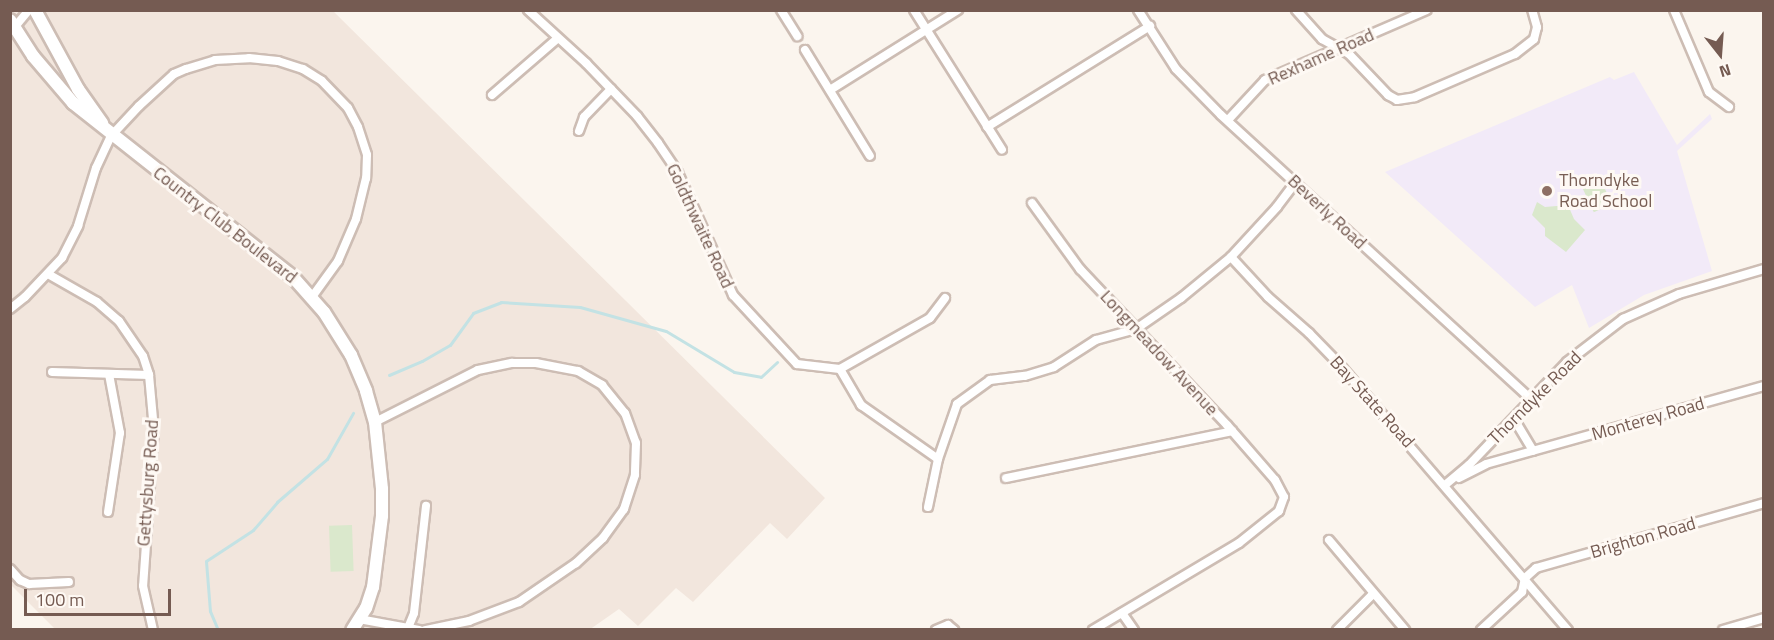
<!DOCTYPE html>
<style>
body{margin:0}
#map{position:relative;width:1774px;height:640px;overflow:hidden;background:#fbf5ee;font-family:"Titillium Web",sans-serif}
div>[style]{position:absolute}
.residential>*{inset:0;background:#f2e6dd}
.education>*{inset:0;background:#f2eaf8}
.green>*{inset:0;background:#dae8cc;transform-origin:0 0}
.stream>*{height:3px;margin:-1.5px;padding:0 1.5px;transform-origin:1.5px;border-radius:1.5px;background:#c3e2e4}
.roads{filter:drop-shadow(2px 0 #cdbdb4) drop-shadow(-2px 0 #cdbdb4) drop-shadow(0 2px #cdbdb4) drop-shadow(0 -2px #cdbdb4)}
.street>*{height:8px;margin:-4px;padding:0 4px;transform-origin:4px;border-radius:4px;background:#fff}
.secondary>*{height:12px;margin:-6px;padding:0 6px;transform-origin:6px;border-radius:6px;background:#fff}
.dots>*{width:16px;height:16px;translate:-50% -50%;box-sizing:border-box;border:3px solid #fef9f4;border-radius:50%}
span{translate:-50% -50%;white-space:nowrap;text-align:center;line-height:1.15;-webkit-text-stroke:6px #fef9f4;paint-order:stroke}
.street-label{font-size:18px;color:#755b52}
.education-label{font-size:18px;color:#785e54}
.left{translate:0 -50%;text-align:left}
.frame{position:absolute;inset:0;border:12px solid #755b52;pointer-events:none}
.north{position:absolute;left:1690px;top:24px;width:60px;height:60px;-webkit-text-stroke:4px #fef9f4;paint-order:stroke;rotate:163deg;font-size:16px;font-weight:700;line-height:24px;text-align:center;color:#755b52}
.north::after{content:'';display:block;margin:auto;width:21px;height:27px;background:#755b52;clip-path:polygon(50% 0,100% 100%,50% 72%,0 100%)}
.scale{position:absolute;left:24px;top:589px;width:147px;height:27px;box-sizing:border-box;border:3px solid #755b52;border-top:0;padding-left:8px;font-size:18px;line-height:21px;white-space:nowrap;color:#755b52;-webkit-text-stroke:4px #fef9f4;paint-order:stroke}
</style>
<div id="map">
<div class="residential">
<i style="clip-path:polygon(10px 11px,333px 11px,825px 498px,787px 539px,770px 523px,693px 602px,676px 588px,638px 626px,619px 609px,589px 630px,55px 629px,11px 585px)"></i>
</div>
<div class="education">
<i style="clip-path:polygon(1634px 72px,1677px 145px,1710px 114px,1712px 119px,1677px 151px,1712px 271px,1644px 295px,1589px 328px,1572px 285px,1535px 307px,1385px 172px,1610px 77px,1614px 80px)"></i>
</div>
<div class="green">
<i style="left:1598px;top:174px;width:33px;height:20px;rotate:65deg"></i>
<i style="clip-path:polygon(1537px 202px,1545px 207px,1568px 205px,1574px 219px,1585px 230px,1566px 252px,1545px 236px,1545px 228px,1532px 215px)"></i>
<i style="left:352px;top:525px;width:46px;height:23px;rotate:88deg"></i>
</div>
<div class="stream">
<i style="left:389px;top:375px;width:36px;rotate:-23deg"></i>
<i style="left:422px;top:361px;width:32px;rotate:-30deg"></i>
<i style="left:450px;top:345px;width:39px;rotate:-54deg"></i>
<i style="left:473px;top:313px;width:30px;rotate:-21deg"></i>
<i style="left:501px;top:302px;width:79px;rotate:3.6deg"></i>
<i style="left:580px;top:307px;width:89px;rotate:15.6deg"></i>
<i style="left:666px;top:331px;width:79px;rotate:31.1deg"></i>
<i style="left:734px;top:372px;width:27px;rotate:10deg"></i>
<i style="left:761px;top:377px;width:22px;rotate:-43deg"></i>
<i style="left:218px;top:630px;width:21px;rotate:-113deg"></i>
<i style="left:210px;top:611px;width:50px;rotate:-94.6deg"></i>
<i style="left:206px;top:561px;width:56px;rotate:-33.4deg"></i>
<i style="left:253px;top:530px;width:37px;rotate:-49deg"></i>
<i style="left:277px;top:502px;width:66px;rotate:-40.7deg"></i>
<i style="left:327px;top:459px;width:53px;rotate:-60.5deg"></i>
</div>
<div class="roads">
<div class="street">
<i style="left:528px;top:10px;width:79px;rotate:42.4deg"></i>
<i style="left:586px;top:63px;width:74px;rotate:46.1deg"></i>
<i style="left:637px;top:116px;width:34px;rotate:52deg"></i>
<i style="left:658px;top:143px;width:36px;rotate:56deg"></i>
<i style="left:678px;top:173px;width:134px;rotate:65.7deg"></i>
<i style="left:733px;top:295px;width:94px;rotate:47.2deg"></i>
<i style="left:797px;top:364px;width:43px;rotate:6.6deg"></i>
<i style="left:840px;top:369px;width:42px;rotate:59.7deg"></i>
<i style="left:861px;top:405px;width:94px;rotate:35deg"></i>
<i style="left:781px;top:10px;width:31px;rotate:58deg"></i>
<i style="left:914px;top:10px;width:165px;rotate:57.8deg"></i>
<i style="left:1138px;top:10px;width:70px;rotate:57.2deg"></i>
<i style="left:1176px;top:69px;width:64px;rotate:45.6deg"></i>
<i style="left:1221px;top:115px;width:422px;rotate:42.5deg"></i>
<i style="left:1296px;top:10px;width:39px;rotate:48deg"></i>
<i style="left:1322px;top:39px;width:31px;rotate:29deg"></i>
<i style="left:1349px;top:54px;width:57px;rotate:46.4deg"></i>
<i style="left:1388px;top:95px;width:10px;rotate:29deg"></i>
<i style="left:1397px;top:100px;width:18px;rotate:-9deg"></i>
<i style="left:1415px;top:97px;width:109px;rotate:-23.3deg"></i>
<i style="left:1515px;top:54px;width:24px;rotate:-38deg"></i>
<i style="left:1534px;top:39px;width:12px;rotate:-76deg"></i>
<i style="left:1537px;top:27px;width:18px;rotate:-106deg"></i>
<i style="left:1674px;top:10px;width:89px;rotate:66.9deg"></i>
<i style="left:1709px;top:92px;width:25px;rotate:37deg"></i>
<i style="left:13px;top:29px;width:25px;rotate:-50deg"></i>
<i style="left:805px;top:50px;width:124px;rotate:58.5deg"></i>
<i style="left:830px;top:90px;width:151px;rotate:-32deg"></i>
<i style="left:492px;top:95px;width:87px;rotate:-40.8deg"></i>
<i style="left:1228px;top:120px;width:54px;rotate:-47.2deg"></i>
<i style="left:1265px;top:80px;width:176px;rotate:-23.4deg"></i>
<i style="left:987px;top:127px;width:192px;rotate:-31.8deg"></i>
<i style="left:579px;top:131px;width:15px;rotate:-70deg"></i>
<i style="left:584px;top:117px;width:39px;rotate:-46deg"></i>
<i style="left:1295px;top:183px;width:30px;rotate:127deg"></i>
<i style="left:1277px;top:207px;width:68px;rotate:132.6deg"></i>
<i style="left:1231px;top:257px;width:54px;rotate:47.2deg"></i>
<i style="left:1268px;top:297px;width:55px;rotate:41.3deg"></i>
<i style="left:1309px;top:333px;width:43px;rotate:45.9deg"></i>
<i style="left:1339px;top:364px;width:351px;rotate:49.3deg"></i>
<i style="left:1032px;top:203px;width:82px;rotate:54deg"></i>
<i style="left:1080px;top:269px;width:214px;rotate:46.7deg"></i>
<i style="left:1227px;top:425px;width:73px;rotate:48.9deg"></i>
<i style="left:1275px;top:480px;width:19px;rotate:62deg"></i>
<i style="left:1284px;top:497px;width:15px;rotate:110deg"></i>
<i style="left:1279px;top:511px;width:51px;rotate:141.3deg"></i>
<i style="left:1239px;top:543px;width:170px;rotate:149.2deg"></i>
<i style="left:48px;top:274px;width:56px;rotate:29.7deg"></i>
<i style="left:97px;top:302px;width:29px;rotate:41deg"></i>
<i style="left:119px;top:321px;width:42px;rotate:55.6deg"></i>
<i style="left:143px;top:356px;width:20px;rotate:72deg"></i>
<i style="left:149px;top:375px;width:55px;rotate:84.8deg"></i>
<i style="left:154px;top:430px;width:156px;rotate:94deg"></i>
<i style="left:143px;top:586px;width:45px;rotate:77.2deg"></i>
<i style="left:10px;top:309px;width:19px;rotate:-39deg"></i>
<i style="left:25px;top:297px;width:54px;rotate:-46.5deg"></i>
<i style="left:62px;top:258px;width:36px;rotate:-63deg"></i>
<i style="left:78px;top:226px;width:61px;rotate:-72.8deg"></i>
<i style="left:96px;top:168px;width:35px;rotate:-65deg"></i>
<i style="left:111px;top:136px;width:41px;rotate:-47deg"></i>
<i style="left:139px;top:106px;width:47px;rotate:-42.4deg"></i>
<i style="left:174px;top:74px;width:13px;rotate:-23deg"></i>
<i style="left:186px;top:69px;width:30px;rotate:-17deg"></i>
<i style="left:215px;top:60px;width:34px;rotate:-3deg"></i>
<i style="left:249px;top:58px;width:29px;rotate:6deg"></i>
<i style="left:278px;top:61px;width:26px;rotate:18deg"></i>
<i style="left:303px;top:69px;width:22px;rotate:32deg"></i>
<i style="left:322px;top:81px;width:37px;rotate:46deg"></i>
<i style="left:348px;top:108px;width:21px;rotate:62deg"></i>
<i style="left:358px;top:127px;width:29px;rotate:72deg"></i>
<i style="left:367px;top:155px;width:23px;rotate:92deg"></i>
<i style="left:366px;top:178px;width:42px;rotate:103.7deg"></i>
<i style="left:356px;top:219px;width:46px;rotate:113.2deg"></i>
<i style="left:338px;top:261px;width:44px;rotate:125.8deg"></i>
<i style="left:840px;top:369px;width:103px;rotate:-29.5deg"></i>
<i style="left:930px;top:318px;width:25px;rotate:-53deg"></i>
<i style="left:52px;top:372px;width:97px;rotate:1.8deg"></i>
<i style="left:1514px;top:419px;width:37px;rotate:59deg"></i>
<i style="left:375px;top:422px;width:115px;rotate:-26.8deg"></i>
<i style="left:478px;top:370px;width:35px;rotate:-12deg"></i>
<i style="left:512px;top:363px;width:24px"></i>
<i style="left:536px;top:363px;width:43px;rotate:10.8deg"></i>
<i style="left:578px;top:371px;width:28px;rotate:30deg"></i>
<i style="left:602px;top:385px;width:36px;rotate:51deg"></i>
<i style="left:625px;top:413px;width:32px;rotate:70deg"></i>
<i style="left:636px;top:443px;width:32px;rotate:92deg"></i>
<i style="left:635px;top:475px;width:36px;rotate:108deg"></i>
<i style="left:624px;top:509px;width:36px;rotate:126deg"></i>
<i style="left:603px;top:538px;width:37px;rotate:137deg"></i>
<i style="left:576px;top:563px;width:69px;rotate:145.6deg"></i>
<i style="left:519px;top:602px;width:53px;rotate:159.2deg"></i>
<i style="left:469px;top:621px;width:45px;rotate:168.4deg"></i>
<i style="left:1006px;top:478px;width:231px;rotate:-11.7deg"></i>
<i style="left:1459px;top:478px;width:30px;rotate:-27deg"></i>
<i style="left:1486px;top:464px;width:289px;rotate:-15.7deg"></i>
<i style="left:1445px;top:485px;width:31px;rotate:-40deg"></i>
<i style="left:1469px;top:465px;width:142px;rotate:-46.4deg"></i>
<i style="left:1567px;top:362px;width:71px;rotate:-37.5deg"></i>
<i style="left:1623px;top:319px;width:61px;rotate:-24.1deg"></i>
<i style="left:1679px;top:294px;width:89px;rotate:-16.4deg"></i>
<i style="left:928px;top:507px;width:49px;rotate:-78.2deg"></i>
<i style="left:938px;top:459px;width:58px;rotate:-70.9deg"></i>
<i style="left:957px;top:404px;width:41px;rotate:-36deg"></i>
<i style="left:990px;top:380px;width:35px;rotate:-7deg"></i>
<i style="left:1025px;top:376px;width:30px;rotate:-17deg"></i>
<i style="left:1054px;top:367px;width:50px;rotate:-32.7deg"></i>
<i style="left:1096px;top:340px;width:41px;rotate:-15.4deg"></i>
<i style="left:1136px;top:329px;width:55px;rotate:-34.6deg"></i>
<i style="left:1181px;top:298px;width:65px;rotate:-39.4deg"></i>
<i style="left:108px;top:512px;width:80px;rotate:-81.4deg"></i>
<i style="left:120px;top:433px;width:60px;rotate:-100.6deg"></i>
<i style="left:1329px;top:540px;width:118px;rotate:49.8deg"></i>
<i style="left:10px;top:569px;width:15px;rotate:48deg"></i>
<i style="left:20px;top:580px;width:10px;rotate:24deg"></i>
<i style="left:29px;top:584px;width:40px;rotate:-2.9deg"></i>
<i style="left:1122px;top:613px;width:21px;rotate:55deg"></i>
<i style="left:359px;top:619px;width:61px;rotate:10.4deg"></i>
<i style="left:408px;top:628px;width:16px;rotate:-68deg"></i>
<i style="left:414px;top:613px;width:108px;rotate:-83.6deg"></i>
<i style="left:936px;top:630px;width:13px;rotate:-23deg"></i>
<i style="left:948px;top:625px;width:8px;rotate:40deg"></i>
<i style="left:1337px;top:630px;width:51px;rotate:-45deg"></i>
<i style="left:1481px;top:630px;width:56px;rotate:-42.8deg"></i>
<i style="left:1522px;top:592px;width:14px;rotate:-78deg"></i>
<i style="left:1525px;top:578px;width:15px;rotate:-42deg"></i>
<i style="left:1536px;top:568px;width:237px;rotate:-15.9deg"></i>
<i style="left:1723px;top:630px;width:43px;rotate:-16.3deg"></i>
</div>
<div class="secondary">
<i style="left:35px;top:10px;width:90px;rotate:61.4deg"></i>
<i style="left:78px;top:89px;width:42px;rotate:54.8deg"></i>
<i style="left:10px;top:20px;width:43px;rotate:57.4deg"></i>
<i style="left:33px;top:56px;width:62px;rotate:49.6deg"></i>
<i style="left:73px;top:103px;width:279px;rotate:38.3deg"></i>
<i style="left:292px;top:276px;width:48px;rotate:48.4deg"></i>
<i style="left:324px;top:312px;width:51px;rotate:57.9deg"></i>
<i style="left:351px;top:355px;width:39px;rotate:67deg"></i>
<i style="left:366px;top:391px;width:32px;rotate:74deg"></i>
<i style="left:375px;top:422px;width:67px;rotate:84deg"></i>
<i style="left:382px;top:489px;width:27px;rotate:90deg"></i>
<i style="left:382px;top:516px;width:72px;rotate:97.2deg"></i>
<i style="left:373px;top:587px;width:22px;rotate:108deg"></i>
<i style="left:366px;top:608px;width:26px;rotate:122deg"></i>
</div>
</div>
<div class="dots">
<i style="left:1547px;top:191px;background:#8d6e63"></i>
</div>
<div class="street-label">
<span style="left:1321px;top:57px;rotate:-24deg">Rexhame Road</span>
<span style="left:1327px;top:212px;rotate:43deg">Beverly Road</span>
<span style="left:225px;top:225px;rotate:38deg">Country Club Boulevard</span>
<span style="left:700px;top:226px;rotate:65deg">Goldthwaite Road</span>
<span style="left:1159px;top:353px;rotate:47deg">Longmeadow Avenue</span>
<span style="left:1535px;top:398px;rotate:-45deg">Thorndyke Road</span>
<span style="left:1372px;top:402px;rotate:48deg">Bay State Road</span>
<span style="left:1648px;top:419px;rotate:-16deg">Monterey Road</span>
<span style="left:148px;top:483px;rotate:-86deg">Gettysburg Road</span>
<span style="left:1643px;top:538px;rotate:-16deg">Brighton Road</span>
</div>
<div class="education-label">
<span class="left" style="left:1559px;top:191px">Thorndyke<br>Road School</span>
</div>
<div class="frame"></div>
<div class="north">N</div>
<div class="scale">100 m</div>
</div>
